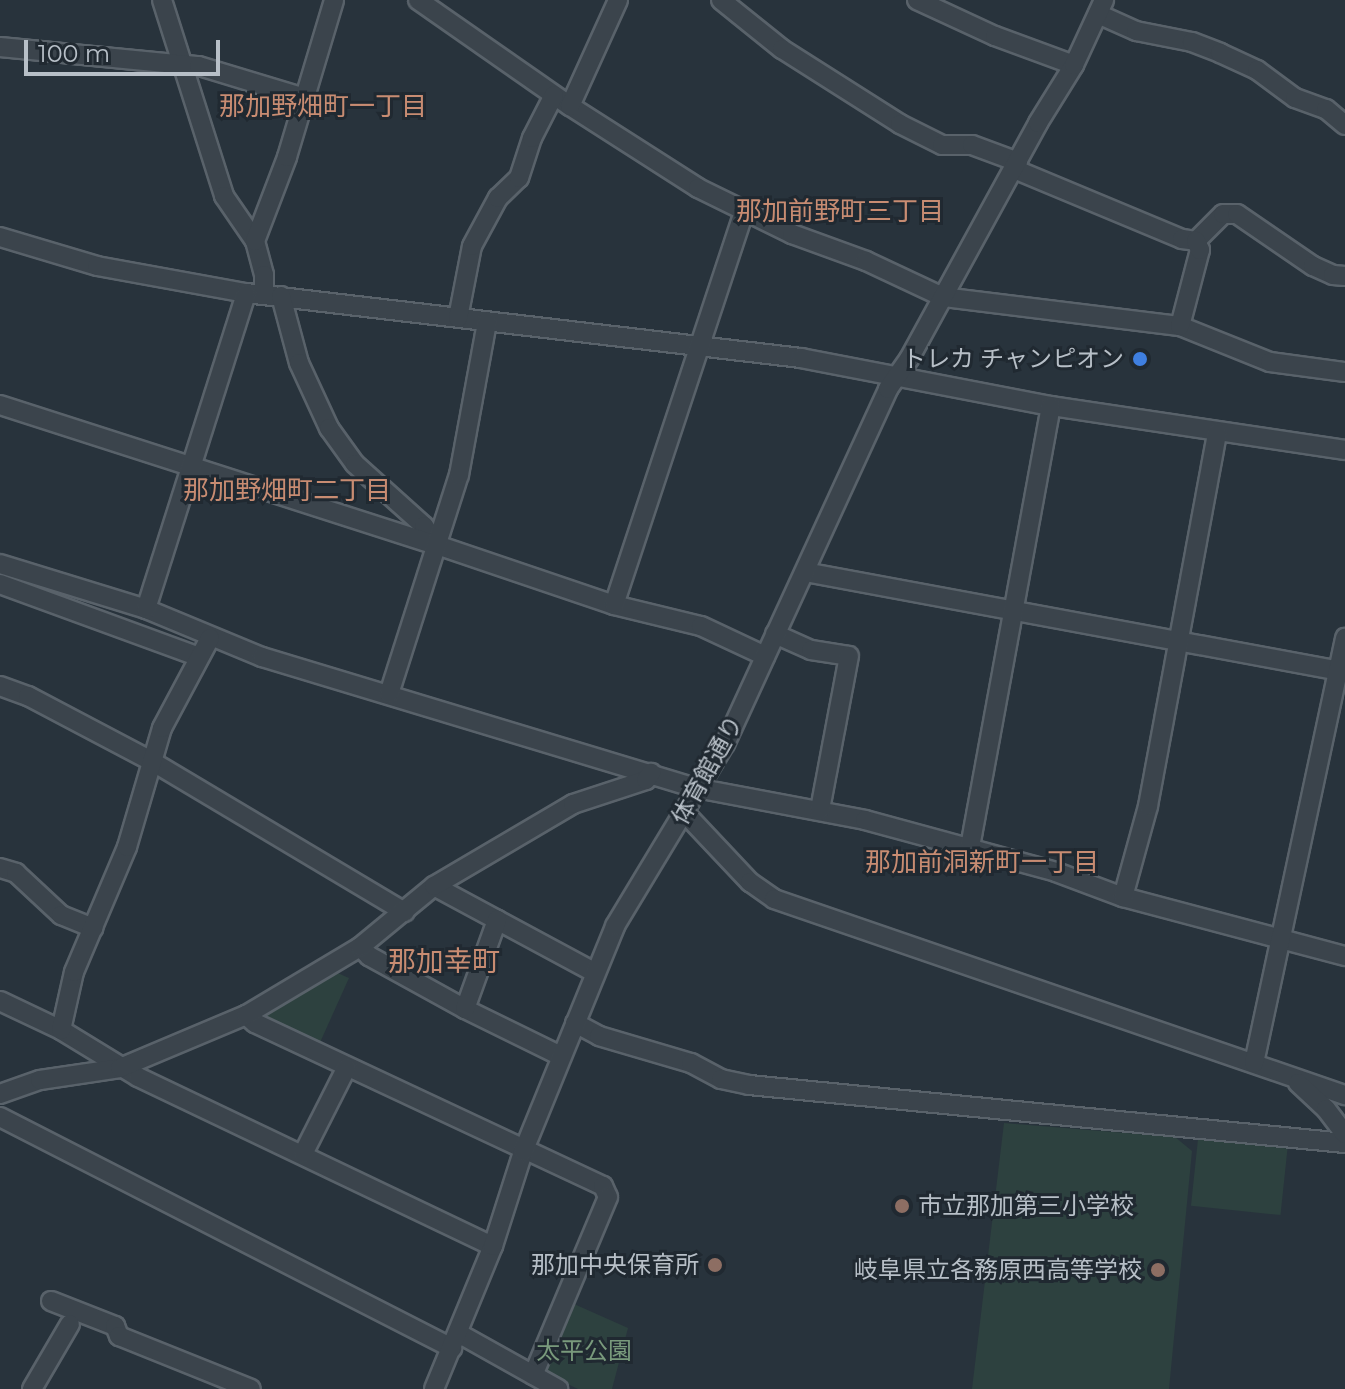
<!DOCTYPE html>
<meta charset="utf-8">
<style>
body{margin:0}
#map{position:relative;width:1345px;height:1389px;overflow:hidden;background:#28333c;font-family:Montserrat,"Noto Sans JP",sans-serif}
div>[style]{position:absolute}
.green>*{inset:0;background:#2d413f;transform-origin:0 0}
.roads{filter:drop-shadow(2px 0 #59626a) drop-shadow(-2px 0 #59626a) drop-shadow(0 2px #59626a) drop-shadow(0 -2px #59626a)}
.minor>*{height:18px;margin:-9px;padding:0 9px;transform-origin:9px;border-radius:9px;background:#3b444c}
.dots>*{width:22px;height:22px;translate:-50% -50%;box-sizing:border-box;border:4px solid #202931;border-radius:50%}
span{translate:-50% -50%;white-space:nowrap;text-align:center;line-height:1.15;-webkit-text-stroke:6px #202931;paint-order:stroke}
.poi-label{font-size:24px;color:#b7bfc7}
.right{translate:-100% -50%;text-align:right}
.left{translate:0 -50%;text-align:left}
.street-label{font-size:24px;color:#b7bfc7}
.park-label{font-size:24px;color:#799a7c}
.neighbourhood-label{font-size:26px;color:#c88c72}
.quarter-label{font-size:28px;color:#c88c72}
.scale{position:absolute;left:24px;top:40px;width:196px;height:36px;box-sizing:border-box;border:4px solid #b7bfc7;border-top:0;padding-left:10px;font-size:24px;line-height:28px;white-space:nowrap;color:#b7bfc7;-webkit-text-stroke:6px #202931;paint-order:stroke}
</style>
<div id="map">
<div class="green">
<i style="clip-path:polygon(333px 971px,349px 978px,318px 1047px,250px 1013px)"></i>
<i style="clip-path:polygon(1004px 1123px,1175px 1137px,1192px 1151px,1169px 1389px,972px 1389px)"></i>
<i style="left:1198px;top:1139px;width:90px;height:67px;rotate:6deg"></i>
<i style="clip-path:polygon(565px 1300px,628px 1328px,612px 1389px,578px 1389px,536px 1369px)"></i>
</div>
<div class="roads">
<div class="minor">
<i style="left:162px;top:0;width:206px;rotate:72.4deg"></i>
<i style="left:224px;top:196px;width:55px;rotate:55.4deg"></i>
<i style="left:255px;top:241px;width:35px;rotate:75deg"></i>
<i style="left:264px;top:275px;width:20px;rotate:90deg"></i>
<i style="left:418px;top:0;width:185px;rotate:34.9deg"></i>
<i style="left:570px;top:106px;width:152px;rotate:32.6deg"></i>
<i style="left:698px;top:188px;width:105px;rotate:26.1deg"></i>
<i style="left:792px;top:234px;width:79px;rotate:20deg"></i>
<i style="left:866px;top:261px;width:85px;rotate:25.1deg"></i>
<i style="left:943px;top:297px;width:239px;rotate:7deg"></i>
<i style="left:1180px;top:326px;width:97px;rotate:21.8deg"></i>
<i style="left:1270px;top:362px;width:76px;rotate:7.6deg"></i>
<i style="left:721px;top:0;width:78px;rotate:38.8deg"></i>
<i style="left:782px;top:49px;width:140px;rotate:32.4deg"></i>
<i style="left:900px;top:124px;width:47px;rotate:26.6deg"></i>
<i style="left:942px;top:145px;width:30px"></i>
<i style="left:972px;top:145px;width:49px;rotate:20.3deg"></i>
<i style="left:917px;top:0;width:86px;rotate:24.8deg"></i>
<i style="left:995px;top:36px;width:84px;rotate:20.2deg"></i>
<i style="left:1098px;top:14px;width:42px;rotate:24.1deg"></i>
<i style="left:1136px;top:31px;width:57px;rotate:11.1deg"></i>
<i style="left:1192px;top:42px;width:30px;rotate:21deg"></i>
<i style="left:1220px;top:53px;width:41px;rotate:24.7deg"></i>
<i style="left:1257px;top:70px;width:47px;rotate:36.4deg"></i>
<i style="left:1295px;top:98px;width:33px;rotate:20deg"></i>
<i style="left:1326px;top:109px;width:25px;rotate:40deg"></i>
<i style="left:0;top:47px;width:200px;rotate:5.5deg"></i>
<i style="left:199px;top:66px;width:110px;rotate:16.9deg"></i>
<i style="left:570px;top:106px;width:116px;rotate:-65.6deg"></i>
<i style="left:1014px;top:169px;width:182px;rotate:22.6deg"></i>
<i style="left:1182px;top:239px;width:14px;rotate:8deg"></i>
<i style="left:1196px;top:241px;width:38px;rotate:-45deg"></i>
<i style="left:1223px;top:214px;width:14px"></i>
<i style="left:1237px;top:214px;width:92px;rotate:34.4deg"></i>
<i style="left:1313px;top:266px;width:22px;rotate:24deg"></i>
<i style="left:1333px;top:275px;width:12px;rotate:5deg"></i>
<i style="left:0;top:237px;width:101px;rotate:16.6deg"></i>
<i style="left:97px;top:266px;width:151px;rotate:10.3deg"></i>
<i style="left:246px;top:293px;width:559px;rotate:6.68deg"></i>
<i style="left:801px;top:358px;width:255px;rotate:10.9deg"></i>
<i style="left:1051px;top:406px;width:297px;rotate:8.5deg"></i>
<i style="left:255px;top:241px;width:90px;rotate:-69.1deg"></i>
<i style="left:287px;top:157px;width:164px;rotate:-73.3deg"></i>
<i style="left:281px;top:296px;width:69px;rotate:75deg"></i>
<i style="left:299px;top:363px;width:72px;rotate:65.2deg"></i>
<i style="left:329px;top:428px;width:44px;rotate:54.2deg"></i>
<i style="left:355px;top:464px;width:93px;rotate:41.9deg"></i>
<i style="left:424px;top:526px;width:23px;rotate:56deg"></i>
<i style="left:458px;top:318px;width:73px;rotate:-79deg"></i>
<i style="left:472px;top:246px;width:55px;rotate:-61.6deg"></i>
<i style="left:498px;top:198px;width:29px;rotate:-44deg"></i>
<i style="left:519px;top:178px;width:42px;rotate:-72deg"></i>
<i style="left:532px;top:138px;width:48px;rotate:-62.9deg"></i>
<i style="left:1180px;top:326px;width:79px;rotate:-75.3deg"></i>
<i style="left:1200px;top:250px;width:10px;rotate:-114deg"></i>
<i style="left:0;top:405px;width:459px;rotate:17.8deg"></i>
<i style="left:437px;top:545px;width:187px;rotate:18.7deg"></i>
<i style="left:614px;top:605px;width:89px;rotate:13.6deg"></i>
<i style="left:701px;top:626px;width:71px;rotate:25.1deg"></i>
<i style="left:0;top:564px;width:153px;rotate:17.1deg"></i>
<i style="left:146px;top:609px;width:126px;rotate:22.5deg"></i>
<i style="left:262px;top:657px;width:453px;rotate:16.8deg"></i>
<i style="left:696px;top:788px;width:172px;rotate:10.7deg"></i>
<i style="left:865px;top:820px;width:198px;rotate:15.2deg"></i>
<i style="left:1056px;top:872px;width:72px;rotate:20.5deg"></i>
<i style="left:1123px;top:897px;width:230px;rotate:14.9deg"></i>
<i style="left:805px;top:572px;width:549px;rotate:10.49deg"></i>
<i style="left:0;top:584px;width:212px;rotate:20.1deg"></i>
<i style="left:614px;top:605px;width:415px;rotate:-71.7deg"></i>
<i style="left:146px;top:609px;width:331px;rotate:-72.4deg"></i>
<i style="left:775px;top:634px;width:39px;rotate:24deg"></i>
<i style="left:811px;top:650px;width:38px;rotate:9deg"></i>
<i style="left:849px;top:656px;width:157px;rotate:100.7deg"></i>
<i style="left:0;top:686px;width:30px;rotate:20deg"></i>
<i style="left:28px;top:696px;width:141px;rotate:27.8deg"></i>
<i style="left:153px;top:762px;width:293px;rotate:30.8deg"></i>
<i style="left:389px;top:694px;width:230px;rotate:-72.3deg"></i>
<i style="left:459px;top:475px;width:156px;rotate:-79.6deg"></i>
<i style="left:683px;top:811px;width:98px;rotate:46.7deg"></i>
<i style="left:750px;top:882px;width:29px;rotate:35deg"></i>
<i style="left:774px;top:899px;width:604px;rotate:18.95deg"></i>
<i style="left:970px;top:847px;width:448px;rotate:-79.6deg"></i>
<i style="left:0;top:868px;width:17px;rotate:17deg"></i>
<i style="left:16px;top:873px;width:62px;rotate:43deg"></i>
<i style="left:61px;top:915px;width:35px;rotate:22deg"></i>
<i style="left:434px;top:886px;width:182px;rotate:28.3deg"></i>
<i style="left:1123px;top:897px;width:94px;rotate:-74.6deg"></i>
<i style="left:1148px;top:806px;width:380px;rotate:-79.5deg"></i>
<i style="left:360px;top:947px;width:13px;rotate:45deg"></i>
<i style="left:369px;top:956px;width:110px;rotate:28.9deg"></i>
<i style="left:465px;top:1009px;width:107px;rotate:26.1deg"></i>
<i style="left:0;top:1001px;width:68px;rotate:25.4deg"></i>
<i style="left:61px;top:1030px;width:90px;rotate:31.4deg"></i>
<i style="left:138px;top:1077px;width:393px;rotate:25.5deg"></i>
<i style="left:465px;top:1009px;width:95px;rotate:-70.2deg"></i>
<i style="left:246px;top:1015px;width:12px;rotate:42deg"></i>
<i style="left:255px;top:1023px;width:384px;rotate:25.1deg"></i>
<i style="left:603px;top:1186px;width:12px;rotate:66deg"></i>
<i style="left:608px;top:1197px;width:193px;rotate:112.8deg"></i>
<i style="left:575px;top:1023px;width:27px;rotate:28deg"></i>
<i style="left:599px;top:1036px;width:96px;rotate:16.4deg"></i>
<i style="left:691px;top:1063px;width:34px;rotate:28deg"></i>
<i style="left:721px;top:1079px;width:29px;rotate:12deg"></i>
<i style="left:749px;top:1085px;width:599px;rotate:5.56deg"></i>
<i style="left:61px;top:1030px;width:59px;rotate:-77.4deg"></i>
<i style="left:74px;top:972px;width:136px;rotate:-67deg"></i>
<i style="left:127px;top:847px;width:124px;rotate:-73.6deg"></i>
<i style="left:162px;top:728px;width:102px;rotate:-61.9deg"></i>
<i style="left:1254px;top:1063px;width:435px;rotate:-77.9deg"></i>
<i style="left:1298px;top:1083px;width:38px;rotate:43deg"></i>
<i style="left:1326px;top:1109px;width:31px;rotate:53deg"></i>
<i style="left:0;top:1094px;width:42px;rotate:-19.3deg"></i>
<i style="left:40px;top:1080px;width:81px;rotate:-8.5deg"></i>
<i style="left:120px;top:1068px;width:137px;rotate:-22.8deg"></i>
<i style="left:246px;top:1015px;width:133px;rotate:-30.8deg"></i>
<i style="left:360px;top:947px;width:96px;rotate:-39.5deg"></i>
<i style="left:434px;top:886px;width:161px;rotate:-30.5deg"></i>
<i style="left:573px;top:804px;width:77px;rotate:-18.2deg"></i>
<i style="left:646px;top:780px;width:9px;rotate:-54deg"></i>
<i style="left:0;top:1117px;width:508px;rotate:27.07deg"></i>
<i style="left:303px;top:1154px;width:97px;rotate:-63.2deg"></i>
<i style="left:51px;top:1301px;width:69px;rotate:21.3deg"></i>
<i style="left:115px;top:1326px;width:11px;rotate:68deg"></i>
<i style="left:119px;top:1336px;width:142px;rotate:21.9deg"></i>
<i style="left:458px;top:1333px;width:115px;rotate:29.2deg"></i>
<i style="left:32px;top:1389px;width:75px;rotate:-59.7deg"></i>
<i style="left:434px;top:1389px;width:155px;rotate:-67.6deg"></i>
<i style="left:493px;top:1246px;width:99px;rotate:-72.3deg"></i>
<i style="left:523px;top:1152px;width:244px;rotate:-67.8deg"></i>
<i style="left:615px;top:926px;width:213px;rotate:-58.9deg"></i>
<i style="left:725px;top:744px;width:391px;rotate:-65.3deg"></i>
<i style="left:888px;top:389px;width:37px;rotate:-55deg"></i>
<i style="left:909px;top:359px;width:269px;rotate:-61.3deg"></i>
<i style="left:1038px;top:123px;width:68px;rotate:-58.2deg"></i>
<i style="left:1074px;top:65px;width:72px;rotate:-65.2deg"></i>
</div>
</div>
<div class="dots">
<i style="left:1140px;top:359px;background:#3f7fe0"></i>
<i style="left:902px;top:1206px;background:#8d6e63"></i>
<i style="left:715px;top:1265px;background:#8d6e63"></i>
<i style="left:1158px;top:1270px;background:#8d6e63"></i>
</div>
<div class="poi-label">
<span class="right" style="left:1124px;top:359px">トレカ チャンピオン</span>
<span class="left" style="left:918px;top:1206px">市立那加第三小学校</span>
<span class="right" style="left:699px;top:1265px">那加中央保育所</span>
<span class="right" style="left:1142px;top:1270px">岐阜県立各務原西高等学校</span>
</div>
<div class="street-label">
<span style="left:707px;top:770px;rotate:-61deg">体育館通り</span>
</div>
<div class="park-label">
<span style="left:584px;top:1351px">太平公園</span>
</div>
<div class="neighbourhood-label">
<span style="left:323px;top:107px">那加野畑町一丁目</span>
<span style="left:840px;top:212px">那加前野町三丁目</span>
<span style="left:287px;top:491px">那加野畑町二丁目</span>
<span style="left:982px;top:863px">那加前洞新町一丁目</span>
</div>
<div class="quarter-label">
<span style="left:444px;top:961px">那加幸町</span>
</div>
<div class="scale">100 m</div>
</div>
